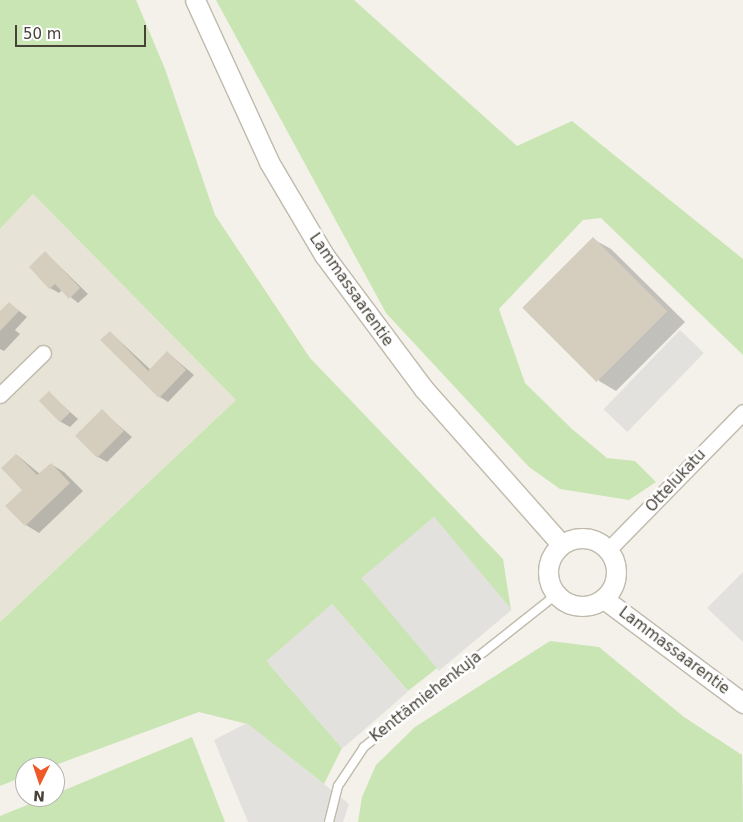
<!DOCTYPE html>
<meta charset="utf-8">
<style>
body{margin:0}
#map{position:relative;width:743px;height:822px;overflow:hidden;background:#f3f1e9;font-family:"DejaVu Sans",sans-serif}
div>[style]{position:absolute}
.residential>*{inset:0;background:#e7e4d7}
.green>*{inset:0;background:#cae5b4}
.parking>*{inset:0;background:#e2e1dd;transform-origin:0 0}
.shadow>*{inset:0;background:#0003}
.building>*{inset:0;background:#d5cebf;transform-origin:0 0}
.roads{filter:drop-shadow(1px 0 #bfbaac) drop-shadow(-1px 0 #bfbaac) drop-shadow(0 1px #bfbaac) drop-shadow(0 -1px #bfbaac)}
.service>*{height:8px;margin:-4px;padding:0 4px;transform-origin:4px;border-radius:4px;background:#fff}
.minor>*{height:15px;margin:-7.5px;padding:0 7.5px;transform-origin:7.5px;border-radius:7.5px;background:#fff}
.tertiary>*{height:19px;margin:-9.5px;padding:0 9.5px;transform-origin:9.5px;border-radius:9.5px;background:#fff}
.tertiary>.ring{margin:-9.5px;padding:0;box-sizing:content-box;background:none;border:19px solid #fff;border-radius:50%}
span{translate:-50% -50%;white-space:nowrap;text-align:center;line-height:1.15;-webkit-text-stroke:5px #fff;paint-order:stroke}
.street-label{font-size:15px;color:#474238}
.north{position:absolute;left:15px;top:757px;width:50px;height:50px;box-sizing:border-box;background:#fff;border:1px solid #b5b3af;border-radius:50%;rotate:184deg;font-size:14px;font-weight:700;line-height:20px;text-align:center;color:#474238}
.north::after{content:'';display:block;margin:auto;width:18px;height:22px;background:#ee5925;clip-path:polygon(50% 0,100% 100%,50% 72%,0 100%)}
.scale{position:absolute;left:15px;top:25px;width:131px;height:22px;box-sizing:border-box;border:2px solid #474238;border-top:0;padding-left:6px;font-size:15px;line-height:18px;white-space:nowrap;color:#474238;-webkit-text-stroke:4px #fff;paint-order:stroke}
</style>
<div id="map">
<div class="residential">
<i style="clip-path:polygon(33px 194px,236px 400px,0 622px,0 229px)"></i>
</div>
<div class="green">
<i style="clip-path:polygon(0 0,136px 0,165px 69px,215px 215px,310px 358px,503px 559px,511px 610px,434px 517px,362px 579px,441px 665px,408px 691px,332px 604px,269px 664px,342px 748px,324px 784px,247px 724px,199px 712px,50px 767px,25px 767px,25px 776px,0 786px,0 622px,236px 400px,33px 194px,0 229px)"></i>
<i style="clip-path:polygon(216px 0,354px 0,517px 146px,572px 121px,743px 259px,743px 355px,601px 218px,583px 220px,499px 309px,525px 383px,572px 429px,607px 458px,635px 461px,656px 482px,629px 500px,560px 489px,529px 467px,386px 313px)"></i>
<i style="clip-path:polygon(550px 641px,599px 647px,684px 717px,742px 755px,743px 822px,358px 822px,362px 797px,376px 765px,415px 727px)"></i>
<i style="clip-path:polygon(192px 737px,225px 822px,0 822px,0 816px,47px 797px,55px 797px,55px 794px)"></i>
</div>
<div class="parking">
<i style="left:680px;top:330px;width:33px;height:110px;rotate:44deg"></i>
<i style="left:434px;top:517px;width:121px;height:95px;rotate:50deg"></i>
<i style="clip-path:polygon(743px 572px,743px 642px,707px 608px)"></i>
<i style="left:332px;top:604px;width:116px;height:87px;rotate:49deg"></i>
<i style="clip-path:polygon(247px 723px,349px 804px,343px 822px,248px 822px,214px 740px)"></i>
</div>
<div class="shadow">
<i style="clip-path:polygon(593px 239px,611px 249px,685px 322px,616px 391px,599px 381px)"></i>
<i style="clip-path:polygon(46px 253px,88px 294px,78px 303px,62px 290px,59px 293px,50px 288px)"></i>
<i style="clip-path:polygon(9px 303px,27px 317px,15px 330px,20px 334px,4px 351px,0 349px,0 313px)"></i>
<i style="clip-path:polygon(110px 332px,151px 370px,168px 353px,194px 375px,168px 402px,160px 397px)"></i>
<i style="clip-path:polygon(49px 393px,78px 419px,70px 427px,61px 422px)"></i>
<i style="clip-path:polygon(102px 411px,132px 437px,107px 462px,98px 457px)"></i>
<i style="clip-path:polygon(17px 455px,40px 474px,51px 464px,64px 472px,83px 491px,39px 533px,26px 525px,7px 506px,24px 490px)"></i>
</div>
<div class="building">
<i style="left:593px;top:237px;width:105px;height:100px;rotate:45deg"></i>
<i style="clip-path:polygon(45px 251px,80px 288px,69px 299px,55px 284px,49px 289px,29px 267px)"></i>
<i style="clip-path:polygon(9px 302px,19px 311px,0 331px,0 311px)"></i>
<i style="clip-path:polygon(110px 331px,148px 371px,167px 351px,186px 370px,159px 398px,100px 340px)"></i>
<i style="left:49px;top:391px;width:30px;height:14px;rotate:46deg"></i>
<i style="left:102px;top:409px;width:31px;height:38px;rotate:45deg"></i>
<i style="clip-path:polygon(16px 454px,37px 475px,51px 463px,70px 483px,25px 526px,5px 506px,22px 490px,1px 468px)"></i>
</div>
<div class="roads">
<div class="service">
<i style="left:329px;top:822px;width:37px;rotate:-76deg"></i>
<i style="left:338px;top:786px;width:47px;rotate:-56.3deg"></i>
<i style="left:364px;top:747px;width:245px;rotate:-38.4deg"></i>
</div>
<div class="minor">
<i style="left:0;top:395px;width:60px;rotate:-44.3deg"></i>
<i style="left:608px;top:550px;width:193px;rotate:-45.6deg"></i>
</div>
<div class="tertiary">
<i style="left:195px;top:0;width:178px;rotate:65.4deg"></i>
<i style="left:269px;top:162px;width:108px;rotate:59.4deg"></i>
<i style="left:324px;top:255px;width:166px;rotate:53.3deg"></i>
<i style="left:423px;top:388px;width:208px;rotate:48.5deg"></i>
<i class="ring" style="left:548px;top:538px;width:49px;height:49px"></i>
<i style="left:604px;top:599px;width:174px;rotate:36.8deg"></i>
</div>
</div>
<div class="street-label">
<span style="left:351px;top:290px;rotate:55deg">Lammassaarentie</span>
<span style="left:676px;top:481px;rotate:-47deg">Ottelukatu</span>
<span style="left:674px;top:651px;rotate:37deg">Lammassaarentie</span>
<span style="left:426px;top:697px;rotate:-38deg">Kenttämiehenkuja</span>
</div>
<div class="north">N</div>
<div class="scale">50 m</div>
</div>
